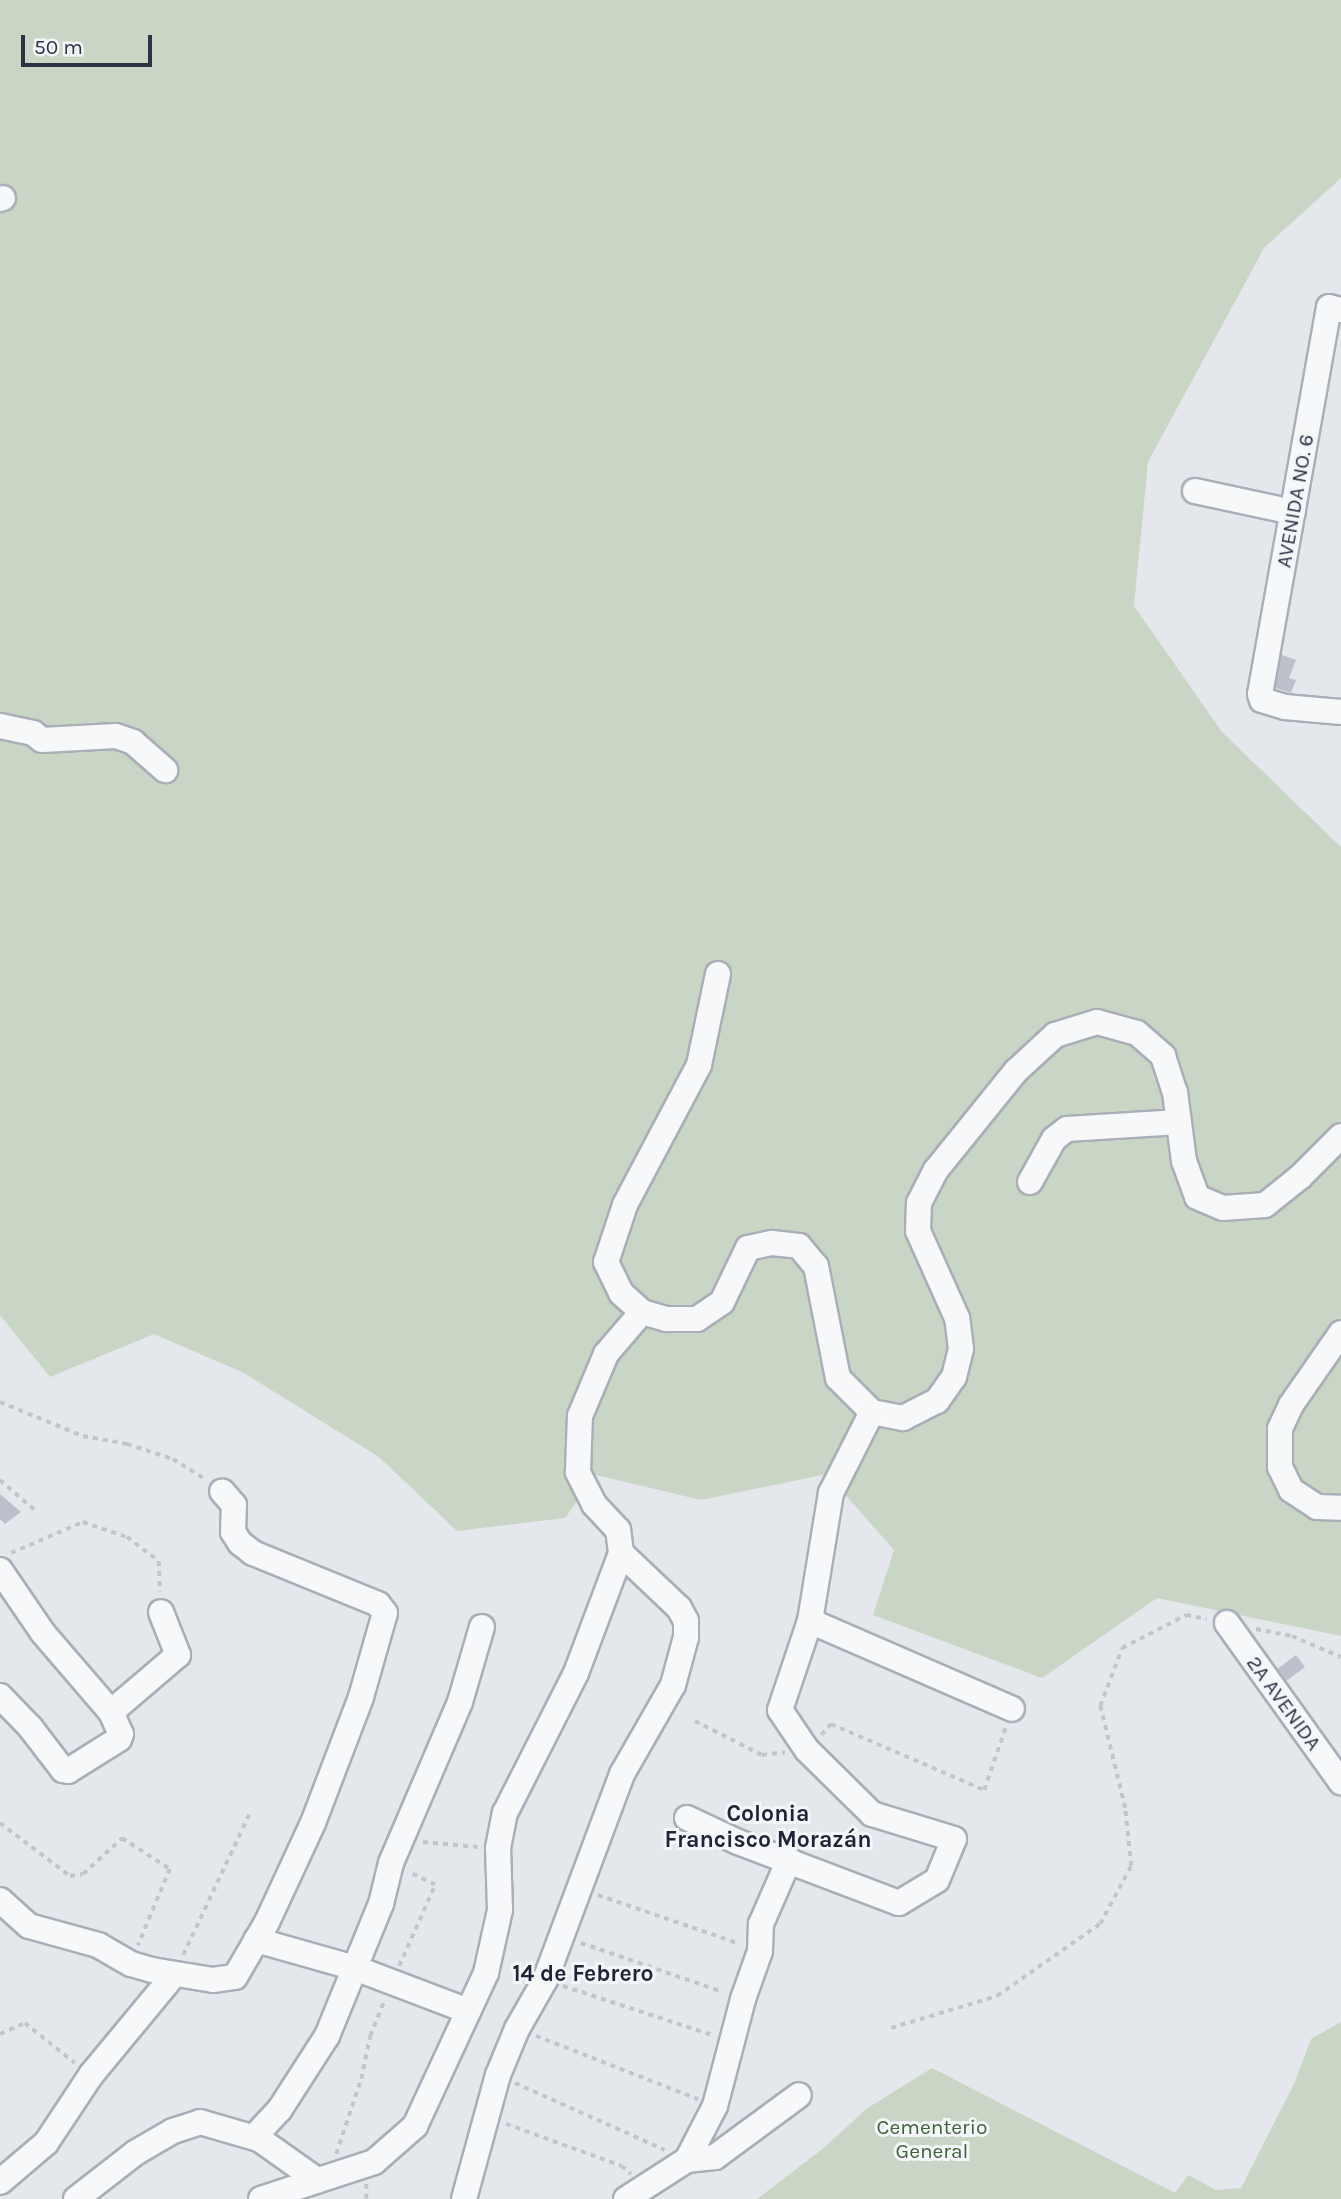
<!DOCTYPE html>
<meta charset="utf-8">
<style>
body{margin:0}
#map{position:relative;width:1341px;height:2199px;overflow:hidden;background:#e4e7ec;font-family:Karla,sans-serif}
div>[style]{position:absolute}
.green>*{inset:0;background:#c9d6c5}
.building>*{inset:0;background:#bbc0ca;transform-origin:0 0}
.path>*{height:3.5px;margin-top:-1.75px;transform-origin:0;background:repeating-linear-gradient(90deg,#c2c5cb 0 5px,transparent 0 10px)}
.roads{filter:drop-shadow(2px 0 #a9aeb7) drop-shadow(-2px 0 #a9aeb7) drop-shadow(0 2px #a9aeb7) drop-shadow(0 -2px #a9aeb7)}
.minor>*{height:24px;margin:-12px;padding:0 12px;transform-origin:12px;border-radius:12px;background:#f7f8fa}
span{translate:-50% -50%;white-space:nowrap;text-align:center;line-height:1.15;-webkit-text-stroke:6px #f4f6f9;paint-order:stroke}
.street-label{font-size:21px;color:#2b3445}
.park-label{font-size:21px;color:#3f6138}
.neighbourhood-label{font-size:23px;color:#1d2536;font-weight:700}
.scale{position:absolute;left:21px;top:35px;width:131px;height:32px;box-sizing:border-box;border:4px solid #2b3445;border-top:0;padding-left:9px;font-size:21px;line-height:24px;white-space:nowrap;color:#2b3445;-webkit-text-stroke:5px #f4f6f9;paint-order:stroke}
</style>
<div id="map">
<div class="green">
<i style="clip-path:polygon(0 0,1341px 0,1341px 178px,1264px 248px,1148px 462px,1134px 606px,1222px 732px,1341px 847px,1341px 1636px,1157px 1598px,1042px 1678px,873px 1615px,894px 1550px,827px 1474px,701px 1500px,596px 1475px,565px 1518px,457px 1531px,379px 1457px,244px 1373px,154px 1334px,50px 1377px,0 1315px)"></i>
<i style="clip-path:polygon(1341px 2022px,1341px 2199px,757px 2199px,825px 2147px,866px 2109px,932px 2068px,1175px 2193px,1188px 2175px,1216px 2190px,1241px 2188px,1295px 2082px,1311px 2039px)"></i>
</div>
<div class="building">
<i style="clip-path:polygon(1279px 654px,1296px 660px,1289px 678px,1296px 680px,1291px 693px,1267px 685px)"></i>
<i style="clip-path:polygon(0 1494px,21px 1512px,5px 1524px,0 1519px)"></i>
<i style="left:1296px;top:1655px;width:15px;height:23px;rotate:53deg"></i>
</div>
<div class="path">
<i style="left:0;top:1402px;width:90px;rotate:22.3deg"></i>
<i style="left:83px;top:1436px;width:45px;rotate:10.3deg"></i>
<i style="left:127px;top:1444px;width:48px;rotate:18.1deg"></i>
<i style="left:173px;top:1459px;width:39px;rotate:32deg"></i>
<i style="left:0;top:1480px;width:48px;rotate:40.7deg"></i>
<i style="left:11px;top:1553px;width:78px;rotate:-23.3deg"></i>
<i style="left:83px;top:1522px;width:46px;rotate:18.8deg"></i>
<i style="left:127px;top:1537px;width:40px;rotate:37deg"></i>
<i style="left:159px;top:1561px;width:31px;rotate:88deg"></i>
<i style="left:1256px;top:1629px;width:37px;rotate:11deg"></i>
<i style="left:1292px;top:1636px;width:53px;rotate:23.2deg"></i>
<i style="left:695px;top:1721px;width:75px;rotate:26.9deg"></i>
<i style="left:762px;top:1755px;width:23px;rotate:-7deg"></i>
<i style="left:821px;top:1735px;width:15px;rotate:-48deg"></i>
<i style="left:831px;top:1724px;width:167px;rotate:23.3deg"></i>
<i style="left:984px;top:1790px;width:68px;rotate:-71deg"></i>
<i style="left:0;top:1823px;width:88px;rotate:37.1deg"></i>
<i style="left:70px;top:1876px;width:13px;rotate:-9deg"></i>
<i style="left:83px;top:1874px;width:53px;rotate:-42.7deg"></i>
<i style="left:122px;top:1838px;width:57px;rotate:32.9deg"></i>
<i style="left:170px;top:1869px;width:83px;rotate:112.6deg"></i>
<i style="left:423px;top:1842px;width:55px;rotate:5.2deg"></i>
<i style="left:598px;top:1895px;width:150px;rotate:19deg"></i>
<i style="left:581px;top:1943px;width:150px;rotate:19deg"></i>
<i style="left:183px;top:1955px;width:155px;rotate:-64.8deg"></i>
<i style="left:399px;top:1966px;width:89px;rotate:-66deg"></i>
<i style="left:435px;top:1885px;width:30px;rotate:-154deg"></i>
<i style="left:563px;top:1986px;width:157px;rotate:18.2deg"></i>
<i style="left:891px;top:2028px;width:111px;rotate:-16.8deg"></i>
<i style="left:997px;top:1996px;width:126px;rotate:-35deg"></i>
<i style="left:1100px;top:1924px;width:66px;rotate:-61.9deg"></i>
<i style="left:1131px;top:1866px;width:58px;rotate:-95.9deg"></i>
<i style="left:1125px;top:1808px;width:105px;rotate:-103.8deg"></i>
<i style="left:1100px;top:1706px;width:62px;rotate:-69.2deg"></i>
<i style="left:1122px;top:1648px;width:72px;rotate:-27.3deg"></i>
<i style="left:1186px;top:1615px;width:21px;rotate:11deg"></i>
<i style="left:0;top:2034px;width:27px;rotate:-24deg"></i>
<i style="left:25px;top:2023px;width:64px;rotate:38.7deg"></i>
<i style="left:536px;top:2036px;width:174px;rotate:21.3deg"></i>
<i style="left:515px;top:2083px;width:164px;rotate:24.1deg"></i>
<i style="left:506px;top:2124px;width:123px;rotate:19.9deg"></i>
<i style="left:622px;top:2166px;width:12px;rotate:42deg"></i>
<i style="left:336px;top:2154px;width:79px;rotate:-71.6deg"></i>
<i style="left:361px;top:2079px;width:44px;rotate:-78.2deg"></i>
<i style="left:370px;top:2036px;width:37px;rotate:-68deg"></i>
<i style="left:366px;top:2199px;width:15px;rotate:-90deg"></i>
</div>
<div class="roads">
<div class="minor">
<i style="left:0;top:199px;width:3px;rotate:-18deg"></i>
<i style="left:1341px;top:310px;width:12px;rotate:-166deg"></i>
<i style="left:1329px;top:307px;width:393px;rotate:100.1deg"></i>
<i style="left:1260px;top:694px;width:6px;rotate:72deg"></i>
<i style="left:1262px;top:700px;width:24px;rotate:17deg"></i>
<i style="left:1285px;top:707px;width:56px;rotate:5.1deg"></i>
<i style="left:1195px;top:491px;width:100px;rotate:12.1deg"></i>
<i style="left:0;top:726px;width:34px;rotate:12deg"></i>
<i style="left:33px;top:733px;width:11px;rotate:38deg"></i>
<i style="left:42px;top:740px;width:74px;rotate:-3.1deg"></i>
<i style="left:116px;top:736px;width:18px;rotate:19deg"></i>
<i style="left:133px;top:742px;width:43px;rotate:41.2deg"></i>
<i style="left:718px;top:974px;width:93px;rotate:101.8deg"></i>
<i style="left:699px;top:1065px;width:158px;rotate:117.9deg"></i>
<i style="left:625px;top:1205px;width:60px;rotate:108.4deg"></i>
<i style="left:606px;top:1262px;width:34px;rotate:64deg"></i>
<i style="left:621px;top:1293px;width:28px;rotate:42deg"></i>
<i style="left:642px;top:1312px;width:26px;rotate:16deg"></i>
<i style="left:667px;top:1319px;width:30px"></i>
<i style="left:697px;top:1319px;width:30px;rotate:-34deg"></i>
<i style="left:722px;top:1302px;width:60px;rotate:-64.3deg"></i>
<i style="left:748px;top:1248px;width:25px;rotate:-12deg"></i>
<i style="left:772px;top:1243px;width:27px;rotate:6deg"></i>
<i style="left:799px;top:1246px;width:26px;rotate:50deg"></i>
<i style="left:816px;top:1266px;width:114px;rotate:78.9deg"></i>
<i style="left:838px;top:1378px;width:48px;rotate:45deg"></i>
<i style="left:872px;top:1412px;width:32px;rotate:11deg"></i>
<i style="left:903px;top:1418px;width:38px;rotate:-27deg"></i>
<i style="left:937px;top:1401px;width:29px;rotate:-55deg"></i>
<i style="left:954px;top:1377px;width:29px;rotate:-76deg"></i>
<i style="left:961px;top:1349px;width:31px;rotate:-97deg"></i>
<i style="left:957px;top:1318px;width:95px;rotate:-114.1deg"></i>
<i style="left:918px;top:1231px;width:28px;rotate:-88deg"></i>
<i style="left:919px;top:1203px;width:37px;rotate:-63deg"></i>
<i style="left:936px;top:1170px;width:127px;rotate:-51.1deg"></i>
<i style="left:1016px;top:1071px;width:53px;rotate:-42.7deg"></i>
<i style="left:1055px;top:1035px;width:44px;rotate:-17.2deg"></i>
<i style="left:1097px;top:1022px;width:41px;rotate:15.4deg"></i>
<i style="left:1137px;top:1033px;width:35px;rotate:41deg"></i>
<i style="left:1163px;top:1056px;width:38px;rotate:72deg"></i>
<i style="left:1175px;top:1092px;width:70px;rotate:82.6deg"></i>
<i style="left:1184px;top:1161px;width:38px;rotate:70deg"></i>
<i style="left:1197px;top:1197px;width:28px;rotate:23deg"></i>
<i style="left:1223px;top:1208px;width:42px;rotate:-4.1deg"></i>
<i style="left:1265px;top:1205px;width:45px;rotate:-38.7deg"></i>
<i style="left:1300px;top:1177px;width:58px;rotate:-45deg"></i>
<i style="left:1030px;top:1182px;width:49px;rotate:-60.8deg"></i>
<i style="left:1054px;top:1139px;width:16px;rotate:-38deg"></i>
<i style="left:1067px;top:1129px;width:112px;rotate:-3.6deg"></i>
<i style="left:1341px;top:1333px;width:88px;rotate:124.8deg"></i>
<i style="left:1291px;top:1405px;width:26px;rotate:115deg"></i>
<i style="left:1280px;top:1429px;width:38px;rotate:90deg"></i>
<i style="left:1280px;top:1467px;width:25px;rotate:64deg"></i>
<i style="left:1291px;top:1490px;width:31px;rotate:33deg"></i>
<i style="left:1317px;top:1507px;width:24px;rotate:2deg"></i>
<i style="left:0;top:1570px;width:76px;rotate:55.7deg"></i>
<i style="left:43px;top:1633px;width:104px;rotate:49.3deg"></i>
<i style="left:111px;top:1712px;width:24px;rotate:66deg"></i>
<i style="left:121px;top:1734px;width:5px;rotate:112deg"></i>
<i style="left:119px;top:1739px;width:60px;rotate:147.9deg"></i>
<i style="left:68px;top:1771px;width:5px;rotate:-169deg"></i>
<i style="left:63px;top:1770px;width:54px;rotate:-127.5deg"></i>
<i style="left:30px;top:1727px;width:43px;rotate:-134.1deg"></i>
<i style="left:810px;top:1621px;width:220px;rotate:23.5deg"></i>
<i style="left:1227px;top:1623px;width:196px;rotate:54.4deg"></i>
<i style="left:111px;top:1712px;width:88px;rotate:-40.4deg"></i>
<i style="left:178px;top:1655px;width:46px;rotate:-111.6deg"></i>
<i style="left:687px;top:1818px;width:56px;rotate:25.2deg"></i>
<i style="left:738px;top:1842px;width:172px;rotate:20.8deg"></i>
<i style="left:899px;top:1903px;width:44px;rotate:-31.2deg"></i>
<i style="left:937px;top:1880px;width:44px;rotate:-67.5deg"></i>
<i style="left:954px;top:1839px;width:86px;rotate:-163deg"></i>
<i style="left:872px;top:1814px;width:91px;rotate:-135.4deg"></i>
<i style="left:807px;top:1750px;width:48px;rotate:-124deg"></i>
<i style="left:780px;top:1710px;width:94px;rotate:-71.4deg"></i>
<i style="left:810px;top:1621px;width:130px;rotate:-80.7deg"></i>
<i style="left:831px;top:1493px;width:91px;rotate:-63.2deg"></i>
<i style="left:0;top:1900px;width:39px;rotate:42deg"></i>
<i style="left:29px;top:1926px;width:72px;rotate:15.4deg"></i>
<i style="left:98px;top:1945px;width:38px;rotate:30deg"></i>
<i style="left:131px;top:1964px;width:22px;rotate:16deg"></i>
<i style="left:152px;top:1970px;width:62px;rotate:9.3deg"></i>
<i style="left:213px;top:1980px;width:22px;rotate:-8deg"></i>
<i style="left:235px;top:1977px;width:64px;rotate:-59.8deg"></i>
<i style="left:267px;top:1922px;width:109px;rotate:-65.1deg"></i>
<i style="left:313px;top:1823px;width:135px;rotate:-69.1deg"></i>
<i style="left:361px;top:1697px;width:87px;rotate:-74.1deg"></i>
<i style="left:385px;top:1613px;width:11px;rotate:-128deg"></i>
<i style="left:378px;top:1604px;width:135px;rotate:-157.8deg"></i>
<i style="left:253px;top:1553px;width:16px;rotate:-142deg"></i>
<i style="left:240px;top:1543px;width:13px;rotate:-122deg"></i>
<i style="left:233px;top:1532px;width:27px;rotate:-88deg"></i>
<i style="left:234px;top:1505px;width:18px;rotate:-131deg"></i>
<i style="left:256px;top:1940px;width:103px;rotate:15.8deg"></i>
<i style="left:355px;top:1968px;width:121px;rotate:20.8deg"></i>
<i style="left:254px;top:2137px;width:38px;rotate:-47deg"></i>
<i style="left:280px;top:2109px;width:87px;rotate:-57.2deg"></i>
<i style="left:327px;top:2036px;width:143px;rotate:-67.8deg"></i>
<i style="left:381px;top:1904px;width:42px;rotate:-76.3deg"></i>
<i style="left:391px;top:1863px;width:175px;rotate:-66.8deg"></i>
<i style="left:460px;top:1702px;width:78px;rotate:-73.7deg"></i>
<i style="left:687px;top:2160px;width:61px;rotate:-62.6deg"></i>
<i style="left:715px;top:2106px;width:111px;rotate:-75.3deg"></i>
<i style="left:743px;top:1999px;width:51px;rotate:-70.5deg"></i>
<i style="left:760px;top:1951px;width:27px;rotate:-88deg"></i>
<i style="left:761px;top:1924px;width:70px;rotate:-66.4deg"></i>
<i style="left:0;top:2182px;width:60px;rotate:-40.3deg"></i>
<i style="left:46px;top:2143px;width:82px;rotate:-56.5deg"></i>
<i style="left:91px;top:2075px;width:129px;rotate:-50.4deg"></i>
<i style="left:76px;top:2199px;width:75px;rotate:-37.9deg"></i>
<i style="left:135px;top:2153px;width:44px;rotate:-30.1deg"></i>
<i style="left:173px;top:2131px;width:28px;rotate:-18deg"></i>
<i style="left:200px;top:2122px;width:61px;rotate:16.1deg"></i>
<i style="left:259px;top:2139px;width:71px;rotate:35.3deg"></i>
<i style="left:261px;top:2199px;width:119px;rotate:-18.1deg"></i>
<i style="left:374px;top:2162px;width:55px;rotate:-41.3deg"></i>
<i style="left:415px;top:2126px;width:169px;rotate:-65.1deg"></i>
<i style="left:486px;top:1973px;width:65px;rotate:-77.5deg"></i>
<i style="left:500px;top:1910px;width:62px;rotate:-91.8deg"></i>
<i style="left:498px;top:1848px;width:36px;rotate:-79deg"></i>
<i style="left:505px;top:1813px;width:157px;rotate:-63.1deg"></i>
<i style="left:576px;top:1673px;width:128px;rotate:-69.4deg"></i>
<i style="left:621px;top:1553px;width:23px;rotate:-97deg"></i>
<i style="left:618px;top:1530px;width:35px;rotate:-133deg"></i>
<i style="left:594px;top:1504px;width:36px;rotate:-117deg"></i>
<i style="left:578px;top:1472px;width:56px;rotate:-88deg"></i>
<i style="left:580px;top:1416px;width:67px;rotate:-67.2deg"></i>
<i style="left:606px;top:1354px;width:55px;rotate:-49.4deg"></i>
<i style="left:464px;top:2199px;width:129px;rotate:-74.7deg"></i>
<i style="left:498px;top:2075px;width:50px;rotate:-67.6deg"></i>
<i style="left:517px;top:2029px;width:56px;rotate:-60.3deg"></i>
<i style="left:545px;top:1980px;width:220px;rotate:-69.5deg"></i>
<i style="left:622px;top:1774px;width:103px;rotate:-60.2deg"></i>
<i style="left:673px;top:1685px;width:50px;rotate:-74.8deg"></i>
<i style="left:686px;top:1637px;width:16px;rotate:-90deg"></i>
<i style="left:686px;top:1621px;width:15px;rotate:-118deg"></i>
<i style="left:679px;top:1608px;width:80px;rotate:-136.5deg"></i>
<i style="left:626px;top:2199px;width:72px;rotate:-32.6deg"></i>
<i style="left:687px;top:2160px;width:28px;rotate:-6deg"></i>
<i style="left:715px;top:2157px;width:104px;rotate:-36.4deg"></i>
</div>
</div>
<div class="street-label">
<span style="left:1295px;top:501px;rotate:-80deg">AVENIDA NO. 6</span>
<span style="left:1284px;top:1703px;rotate:54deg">2A AVENIDA</span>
</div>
<div class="park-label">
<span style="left:932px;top:2139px">Cementerio<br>General</span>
</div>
<div class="neighbourhood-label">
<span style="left:768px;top:1827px">Colonia<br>Francisco Morazán</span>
<span style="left:583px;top:1974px">14 de Febrero</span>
</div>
<div class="scale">50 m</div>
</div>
